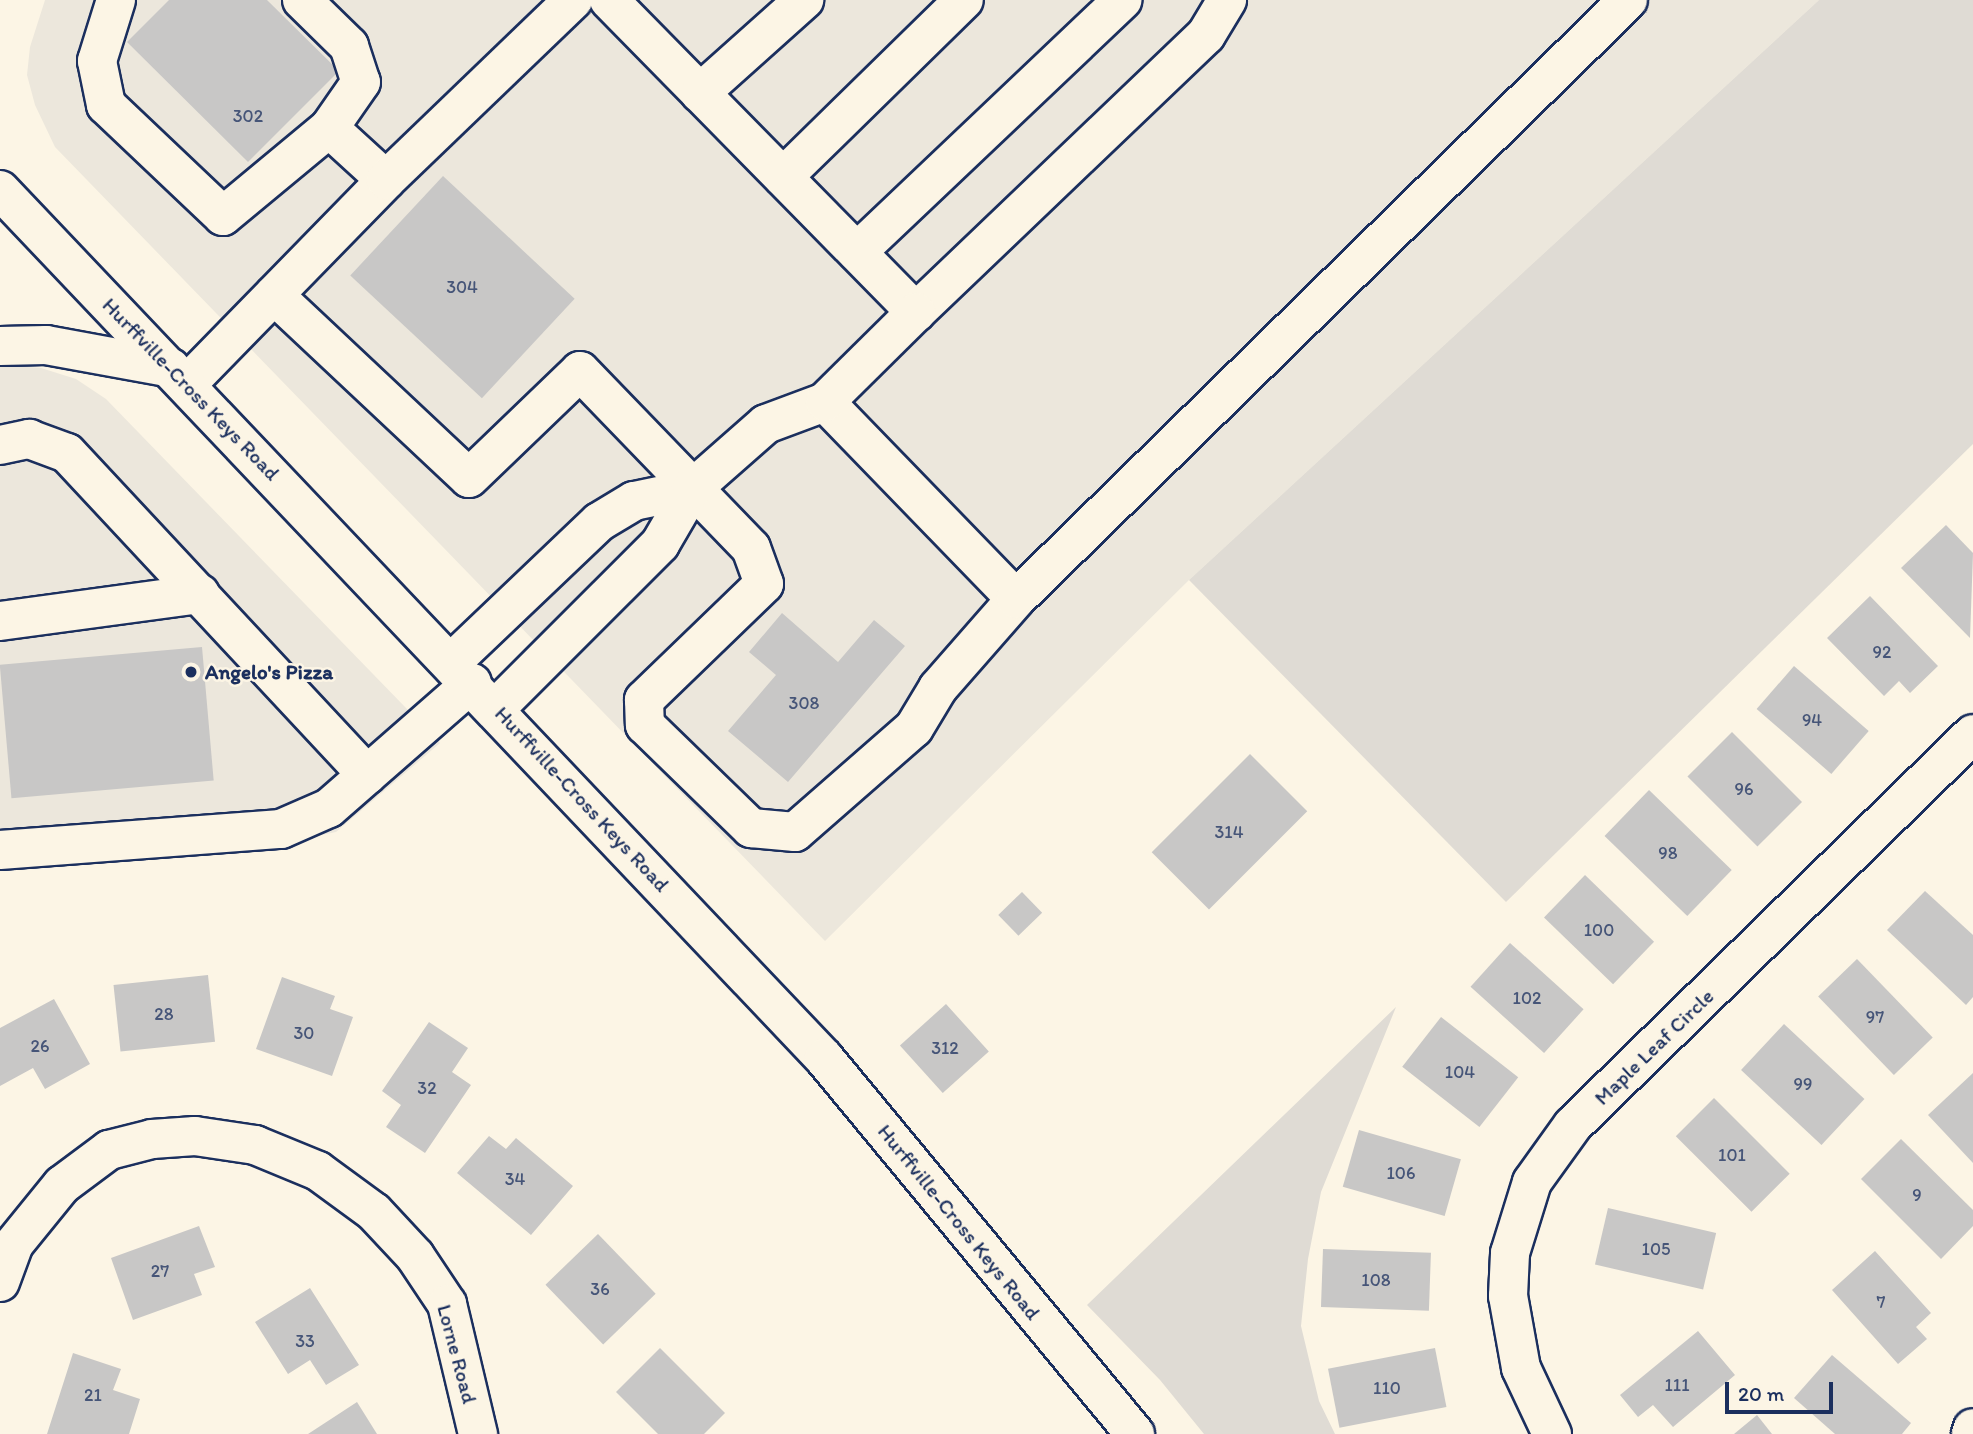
<!DOCTYPE html>
<style>
body{margin:0}
#map{position:relative;width:1973px;height:1434px;overflow:hidden;background:#fcf5e5;font-family:Itim,sans-serif}
div>[style]{position:absolute}
.built>*{inset:0;background:#ece7dc}
.green>*{inset:0;background:#dfdbd4}
.building>*{inset:0;background:#c8c7c6;transform-origin:0 0}
.roads{filter:drop-shadow(2px 0 #1b2f5e) drop-shadow(-2px 0 #1b2f5e) drop-shadow(0 2px #1b2f5e) drop-shadow(0 -2px #1b2f5e)}
.minor>*{height:38px;margin:-19px;padding:0 19px;transform-origin:19px;border-radius:19px;background:#fcf5e5}
.major>*{height:38px;margin:-19px;padding:0 19px;transform-origin:19px;border-radius:19px;background:#fcf5e5}
.dots>*{width:19px;height:19px;translate:-50% -50%;box-sizing:border-box;border:4px solid #fcf5e5;border-radius:50%}
span{translate:-50% -50%;white-space:nowrap;text-align:center;line-height:1.15;-webkit-text-stroke:5px #fcf5e5;paint-order:stroke}
.number-label{font-size:18px;color:#465578}
.number-label span{-webkit-text-stroke-width:0}
.street-label{font-size:21px;color:#1b2f5e}
.poi-label{font-size:21px;color:#1b2f5e;font-weight:700}
.left{translate:0 -50%;text-align:left}
.scale{position:absolute;left:1725px;top:1382px;width:108px;height:32px;box-sizing:border-box;border:4px solid #1b2f5e;border-top:0;padding-left:9px;font-size:21px;line-height:24px;white-space:nowrap;color:#1b2f5e;-webkit-text-stroke:5px #fcf5e5;paint-order:stroke}
</style>
<div id="map">
<div class="built">
<i style="clip-path:polygon(45px 0,1819px 0,1189px 580px,825px 941px,55px 147px,35px 105px,27px 75px,30px 47px)"></i>
<i style="clip-path:polygon(0 365px,41px 368px,76px 379px,106px 399px,440px 743px,336px 832px,262px 847px,0 870px)"></i>
</div>
<div class="green">
<i style="clip-path:polygon(1819px 0,1973px 0,1973px 444px,1506px 902px,1189px 580px)"></i>
<i style="clip-path:polygon(1396px 1007px,1321px 1192px,1308px 1259px,1301px 1326px,1319px 1401px,1335px 1434px,1204px 1434px,1160px 1380px,1087px 1305px)"></i>
</div>
<div class="building">
<i style="clip-path:polygon(169px 0,267px 0,339px 71px,248px 162px,127px 42px)"></i>
<i style="left:443px;top:176px;width:180px;height:136px;rotate:43deg"></i>
<i style="clip-path:polygon(1946px 525px,1973px 553px,1970px 638px,1901px 568px)"></i>
<i style="clip-path:polygon(1870px 596px,1938px 666px,1910px 693px,1899px 681px,1884px 696px,1827px 638px)"></i>
<i style="clip-path:polygon(782px 613px,838px 662px,874px 620px,905px 646px,788px 782px,728px 731px,776px 675px,749px 652px)"></i>
<i style="left:202px;top:647px;width:134px;height:203px;rotate:85deg"></i>
<i style="left:1794px;top:666px;width:99px;height:57px;rotate:41deg"></i>
<i style="left:1732px;top:732px;width:99px;height:63px;rotate:45deg"></i>
<i style="left:1250px;top:754px;width:81px;height:139px;rotate:45deg"></i>
<i style="left:1649px;top:790px;width:115px;height:64px;rotate:44deg"></i>
<i style="left:1585px;top:875px;width:96px;height:59px;rotate:44deg"></i>
<i style="clip-path:polygon(1925px 891px,1973px 935px,1973px 997px,1966px 1005px,1887px 930px)"></i>
<i style="left:1022px;top:892px;width:29px;height:33px;rotate:46deg"></i>
<i style="left:1510px;top:943px;width:99px;height:59px;rotate:42deg"></i>
<i style="left:1857px;top:959px;width:109px;height:54px;rotate:46deg"></i>
<i style="left:208px;top:975px;width:67px;height:95px;rotate:84deg"></i>
<i style="clip-path:polygon(282px 977px,335px 996px,330px 1009px,353px 1017px,332px 1076px,256px 1049px)"></i>
<i style="clip-path:polygon(54px 999px,90px 1064px,45px 1089px,33px 1068px,0 1086px,0 1028px)"></i>
<i style="left:946px;top:1004px;width:64px;height:62px;rotate:48deg"></i>
<i style="left:1441px;top:1017px;width:98px;height:63px;rotate:38deg"></i>
<i style="clip-path:polygon(429px 1022px,468px 1048px,452px 1072px,471px 1085px,425px 1153px,386px 1127px,401px 1105px,382px 1091px)"></i>
<i style="left:1784px;top:1024px;width:110px;height:63px;rotate:43deg"></i>
<i style="clip-path:polygon(1973px 1073px,1973px 1163px,1928px 1115px)"></i>
<i style="left:1714px;top:1098px;width:107px;height:54px;rotate:45deg"></i>
<i style="left:1359px;top:1130px;width:106px;height:59px;rotate:16deg"></i>
<i style="clip-path:polygon(489px 1136px,506px 1149px,516px 1138px,573px 1186px,531px 1235px,457px 1173px)"></i>
<i style="clip-path:polygon(1901px 1139px,1973px 1210px,1973px 1226px,1941px 1259px,1861px 1179px)"></i>
<i style="left:1608px;top:1208px;width:111px;height:58px;rotate:13deg"></i>
<i style="clip-path:polygon(199px 1226px,215px 1267px,194px 1274px,202px 1295px,133px 1320px,111px 1258px)"></i>
<i style="left:598px;top:1234px;width:83px;height:73px;rotate:46deg"></i>
<i style="left:1323px;top:1249px;width:108px;height:58px;rotate:2deg"></i>
<i style="clip-path:polygon(1875px 1251px,1931px 1313px,1916px 1327px,1927px 1339px,1898px 1364px,1832px 1290px)"></i>
<i style="clip-path:polygon(310px 1288px,359px 1365px,326px 1385px,310px 1360px,288px 1374px,255px 1322px)"></i>
<i style="clip-path:polygon(1698px 1331px,1735px 1375px,1673px 1427px,1653px 1405px,1638px 1417px,1620px 1395px)"></i>
<i style="clip-path:polygon(660px 1348px,725px 1413px,704px 1434px,658px 1434px,616px 1392px)"></i>
<i style="left:1435px;top:1348px;width:60px;height:109px;rotate:79deg"></i>
<i style="clip-path:polygon(73px 1353px,121px 1369px,113px 1390px,140px 1399px,129px 1434px,47px 1434px)"></i>
<i style="clip-path:polygon(1832px 1355px,1911px 1423px,1902px 1434px,1835px 1434px,1794px 1398px)"></i>
<i style="clip-path:polygon(357px 1402px,377px 1434px,308px 1434px)"></i>
<i style="clip-path:polygon(1757px 1415px,1772px 1434px,1734px 1434px)"></i>
</div>
<div class="roads">
<div class="minor">
<i style="left:116px;top:0;width:64px;rotate:107.3deg"></i>
<i style="left:97px;top:61px;width:45px;rotate:78.4deg"></i>
<i style="left:106px;top:105px;width:161px;rotate:43.5deg"></i>
<i style="left:223px;top:216px;width:138px;rotate:-39.7deg"></i>
<i style="left:329px;top:128px;width:77px;rotate:42.4deg"></i>
<i style="left:302px;top:0;width:66px;rotate:44.4deg"></i>
<i style="left:349px;top:46px;width:38px;rotate:72deg"></i>
<i style="left:361px;top:82px;width:56px;rotate:124.8deg"></i>
<i style="left:609px;top:0;width:438px;rotate:45.5deg"></i>
<i style="left:916px;top:312px;width:401px;rotate:-43.7deg"></i>
<i style="left:1206px;top:35px;width:41px;rotate:-59deg"></i>
<i style="left:700px;top:93px;width:140px;rotate:-41.8deg"></i>
<i style="left:783px;top:177px;width:253px;rotate:-44.4deg"></i>
<i style="left:857px;top:252px;width:366px;rotate:-43.5deg"></i>
<i style="left:274px;top:295px;width:267px;rotate:43.2deg"></i>
<i style="left:469px;top:478px;width:154px;rotate:-43.9deg"></i>
<i style="left:580px;top:371px;width:246px;rotate:46deg"></i>
<i style="left:751px;top:548px;width:38px;rotate:70deg"></i>
<i style="left:764px;top:584px;width:167px;rotate:136deg"></i>
<i style="left:644px;top:700px;width:25px;rotate:88deg"></i>
<i style="left:645px;top:725px;width:148px;rotate:44.2deg"></i>
<i style="left:751px;top:828px;width:44px;rotate:5.2deg"></i>
<i style="left:795px;top:832px;width:158px;rotate:-41.2deg"></i>
<i style="left:914px;top:728px;width:47px;rotate:-59deg"></i>
<i style="left:938px;top:688px;width:118px;rotate:-48.8deg"></i>
<i style="left:187px;top:384px;width:285px;rotate:-45.7deg"></i>
<i style="left:386px;top:180px;width:260px;rotate:-43.9deg"></i>
<i style="left:825px;top:402px;width:274px;rotate:45.9deg"></i>
<i style="left:1016px;top:599px;width:856px;rotate:-44.38deg"></i>
<i style="left:0;top:445px;width:30px;rotate:-12deg"></i>
<i style="left:29px;top:439px;width:40px;rotate:20.2deg"></i>
<i style="left:67px;top:453px;width:440px;rotate:47deg"></i>
<i style="left:0;top:621px;width:202px;rotate:-7.7deg"></i>
<i style="left:452px;top:662px;width:203px;rotate:-43.6deg"></i>
<i style="left:599px;top:522px;width:41px;rotate:-31deg"></i>
<i style="left:634px;top:501px;width:59px;rotate:-11.7deg"></i>
<i style="left:496px;top:708px;width:232px;rotate:-45deg"></i>
<i style="left:660px;top:544px;width:64px;rotate:-59.8deg"></i>
<i style="left:692px;top:489px;width:98px;rotate:-41.3deg"></i>
<i style="left:766px;top:424px;width:63px;rotate:-20.4deg"></i>
<i style="left:825px;top:402px;width:128px;rotate:-44.7deg"></i>
<i style="left:0;top:850px;width:282px;rotate:-4.3deg"></i>
<i style="left:281px;top:829px;width:52px;rotate:-23.6deg"></i>
<i style="left:329px;top:808px;width:190px;rotate:-41.2deg"></i>
<i style="left:0;top:1282px;width:40px;rotate:-69.8deg"></i>
<i style="left:14px;top:1244px;width:76px;rotate:-50.9deg"></i>
<i style="left:62px;top:1185px;width:59px;rotate:-36.7deg"></i>
<i style="left:109px;top:1150px;width:44px;rotate:-14.3deg"></i>
<i style="left:152px;top:1139px;width:43px;rotate:-4deg"></i>
<i style="left:195px;top:1136px;width:61px;rotate:8.5deg"></i>
<i style="left:255px;top:1145px;width:68px;rotate:22.4deg"></i>
<i style="left:318px;top:1171px;width:69px;rotate:36.2deg"></i>
<i style="left:374px;top:1212px;width:60px;rotate:47deg"></i>
<i style="left:415px;top:1256px;width:58px;rotate:56.3deg"></i>
<i style="left:447px;top:1304px;width:134px;rotate:76.6deg"></i>
<i style="left:1552px;top:1434px;width:73px;rotate:-115.2deg"></i>
<i style="left:1521px;top:1368px;width:73px;rotate:-100.2deg"></i>
<i style="left:1508px;top:1296px;width:43px;rotate:-87.3deg"></i>
<i style="left:1510px;top:1253px;width:74px;rotate:-72.8deg"></i>
<i style="left:1532px;top:1182px;width:70px;rotate:-54.3deg"></i>
<i style="left:1573px;top:1125px;width:559px;rotate:-44.35deg"></i>
<i style="left:1971px;top:1434px;width:6px;rotate:-72deg"></i>
</div>
<div class="major">
<i style="left:0;top:190px;width:1197px;rotate:46.49deg"></i>
<i style="left:824px;top:1058px;width:488px;rotate:50.4deg"></i>
<i style="left:0;top:346px;width:46px;rotate:-1.2deg"></i>
<i style="left:46px;top:345px;width:127px;rotate:10.4deg"></i>
</div>
</div>
<div class="dots">
<i style="left:191px;top:672px;background:#1b2f5e"></i>
</div>
<div class="number-label">
<span style="left:248px;top:116px">302</span>
<span style="left:462px;top:287px">304</span>
<span style="left:1882px;top:652px">92</span>
<span style="left:804px;top:703px">308</span>
<span style="left:1812px;top:720px">94</span>
<span style="left:1744px;top:789px">96</span>
<span style="left:1229px;top:832px">314</span>
<span style="left:1668px;top:853px">98</span>
<span style="left:1599px;top:930px">100</span>
<span style="left:1527px;top:998px">102</span>
<span style="left:164px;top:1014px">28</span>
<span style="left:1875px;top:1017px">97</span>
<span style="left:304px;top:1033px">30</span>
<span style="left:40px;top:1046px">26</span>
<span style="left:945px;top:1048px">312</span>
<span style="left:1460px;top:1072px">104</span>
<span style="left:1803px;top:1084px">99</span>
<span style="left:427px;top:1088px">32</span>
<span style="left:1732px;top:1155px">101</span>
<span style="left:1401px;top:1173px">106</span>
<span style="left:515px;top:1179px">34</span>
<span style="left:1917px;top:1195px">9</span>
<span style="left:1656px;top:1249px">105</span>
<span style="left:160px;top:1271px">27</span>
<span style="left:1376px;top:1280px">108</span>
<span style="left:600px;top:1289px">36</span>
<span style="left:1881px;top:1302px">7</span>
<span style="left:305px;top:1341px">33</span>
<span style="left:1677px;top:1385px">111</span>
<span style="left:1387px;top:1388px">110</span>
<span style="left:93px;top:1395px">21</span>
</div>
<div class="street-label">
<span style="left:191px;top:389px;rotate:46deg">Hurffville-Cross Keys Road</span>
<span style="left:582px;top:799px;rotate:47deg">Hurffville-Cross Keys Road</span>
<span style="left:1654px;top:1047px;rotate:-44deg">Maple Leaf Circle</span>
<span style="left:959px;top:1222px;rotate:51deg">Hurffville-Cross Keys Road</span>
<span style="left:457px;top:1354px;rotate:75deg">Lorne Road</span>
</div>
<div class="poi-label">
<span class="left" style="left:205px;top:672px">Angelo's Pizza</span>
</div>
<div class="scale">20 m</div>
</div>
